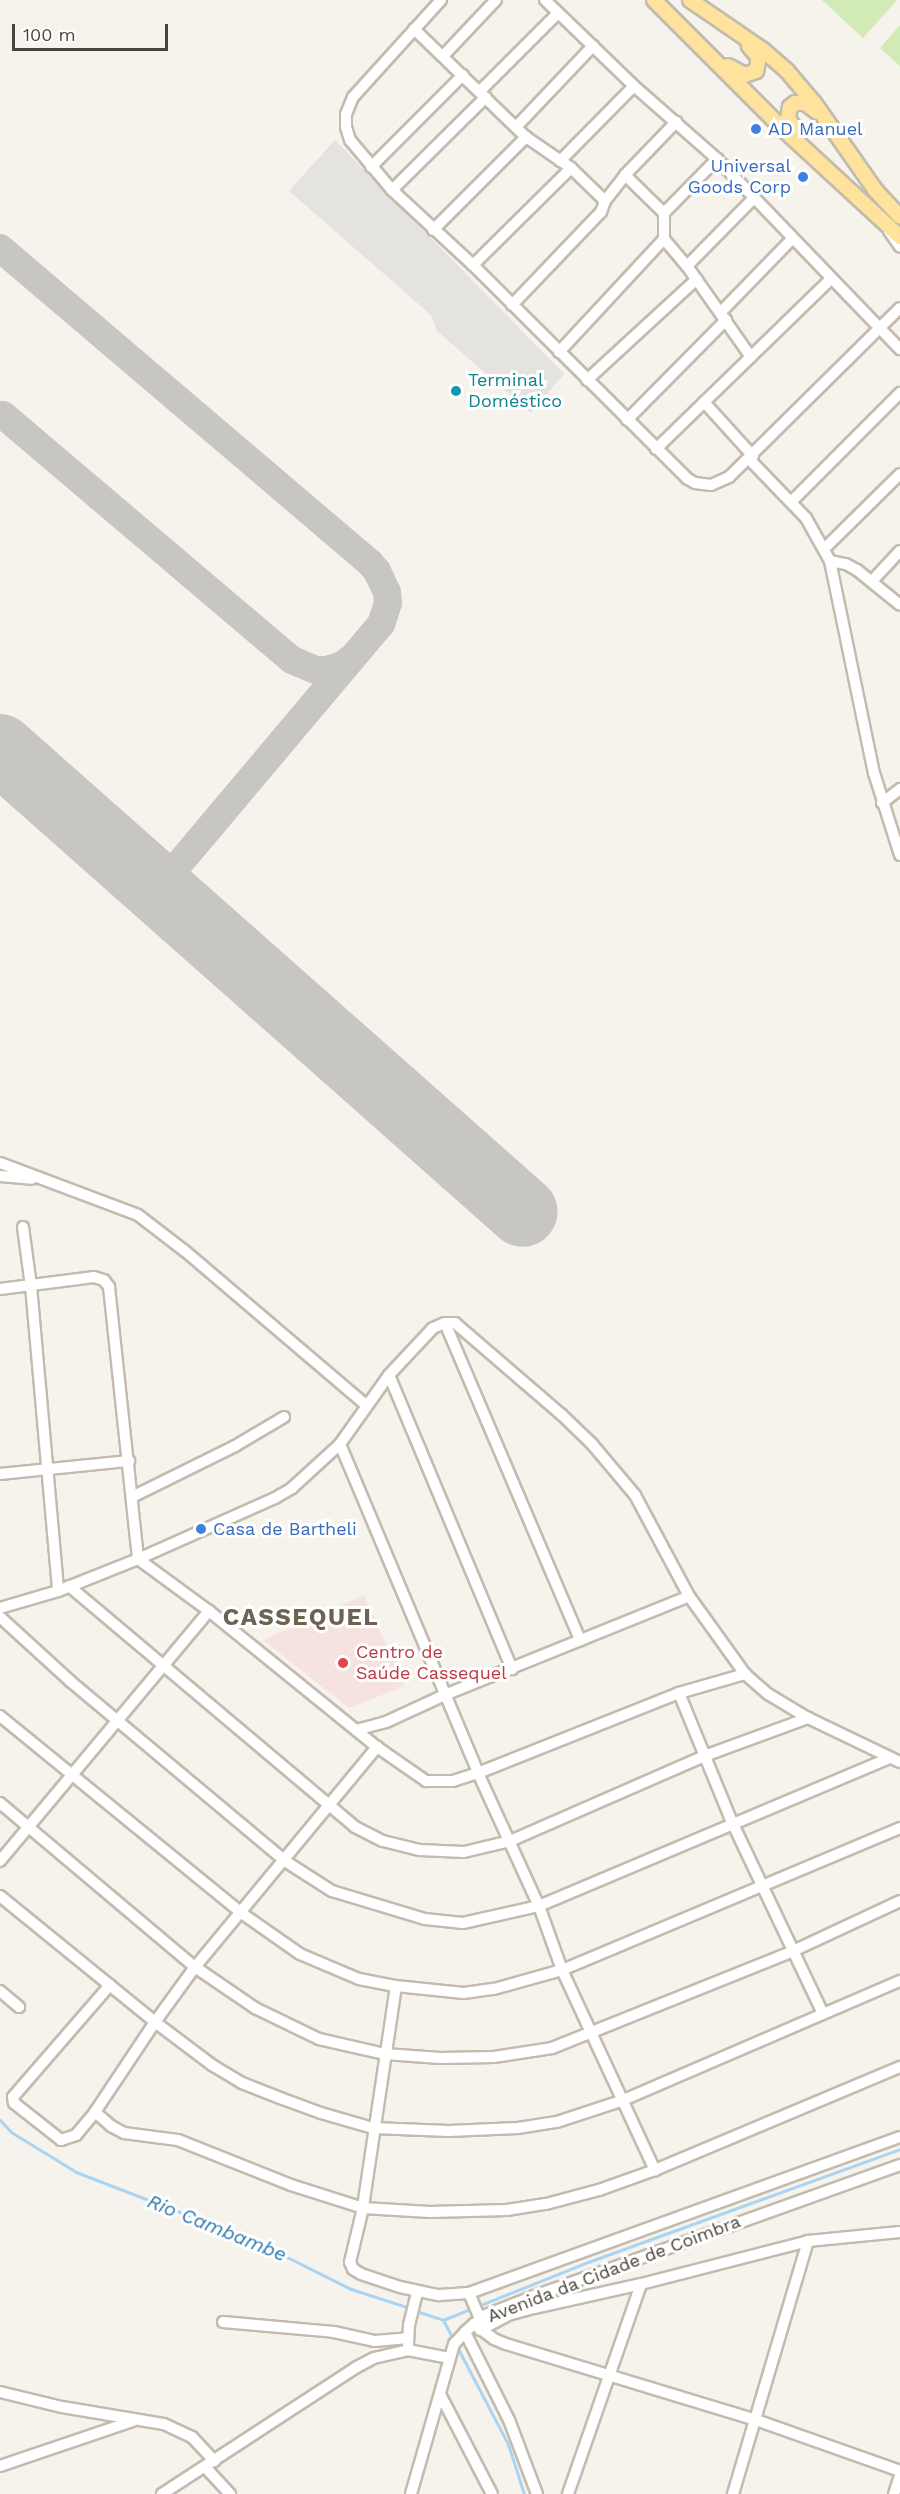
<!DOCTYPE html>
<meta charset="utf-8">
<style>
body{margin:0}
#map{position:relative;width:900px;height:2494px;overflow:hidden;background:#f6f3ec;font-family:"Work Sans",sans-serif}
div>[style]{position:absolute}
.medical>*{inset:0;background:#f6e3e0}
.green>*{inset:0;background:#d2eab5}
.parking>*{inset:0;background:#e5e3e0}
.stream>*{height:3px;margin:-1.5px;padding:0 1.5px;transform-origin:1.5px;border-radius:1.5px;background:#a9d4f2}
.taxiway>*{height:28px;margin:-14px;padding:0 14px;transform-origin:14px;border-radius:14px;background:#c8c6c3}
.runway>*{height:70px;margin:-35px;padding:0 35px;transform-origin:35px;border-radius:35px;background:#c8c6c3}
.roads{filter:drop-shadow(2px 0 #c2bbae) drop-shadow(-2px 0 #c2bbae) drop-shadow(0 2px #c2bbae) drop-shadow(0 -2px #c2bbae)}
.minor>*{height:10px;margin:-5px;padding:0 5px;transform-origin:5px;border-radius:5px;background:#fff}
.major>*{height:14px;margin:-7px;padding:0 7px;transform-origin:7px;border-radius:7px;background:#ffe39c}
.dots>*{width:16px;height:16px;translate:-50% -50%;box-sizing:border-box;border:3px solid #fff;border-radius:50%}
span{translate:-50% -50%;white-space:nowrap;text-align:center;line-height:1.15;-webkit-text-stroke:6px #fff;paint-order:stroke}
.shop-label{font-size:18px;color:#366cbe}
.left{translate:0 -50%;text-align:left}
.right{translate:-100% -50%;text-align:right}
.culture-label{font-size:18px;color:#0d838f}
.health-label{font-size:18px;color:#be3a42}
.street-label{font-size:18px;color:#4b4439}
.water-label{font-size:20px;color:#2e7ab2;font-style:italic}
.district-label{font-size:24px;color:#6e6250;font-weight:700;letter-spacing:1.5px}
.scale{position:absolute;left:12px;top:24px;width:156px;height:27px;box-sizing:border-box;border:3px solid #4b4439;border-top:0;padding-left:8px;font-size:18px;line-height:21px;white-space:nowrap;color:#4b4439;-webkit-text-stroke:4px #fff;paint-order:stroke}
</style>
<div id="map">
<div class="medical">
<i style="clip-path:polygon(364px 1595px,405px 1686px,349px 1708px,263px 1640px)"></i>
</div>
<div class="green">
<i style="clip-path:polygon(822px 0,897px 0,863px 38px)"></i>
<i style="clip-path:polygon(900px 25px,900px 66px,880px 48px)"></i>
</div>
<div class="parking">
<i style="clip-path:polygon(335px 140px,564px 374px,531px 413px,437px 331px,431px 315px,289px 191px)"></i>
</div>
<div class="stream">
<i style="left:0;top:2120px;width:16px;rotate:47deg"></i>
<i style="left:11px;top:2132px;width:76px;rotate:31.6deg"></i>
<i style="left:76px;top:2172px;width:192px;rotate:21.1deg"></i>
<i style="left:255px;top:2241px;width:107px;rotate:26.6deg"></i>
<i style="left:351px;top:2289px;width:62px;rotate:17.9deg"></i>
<i style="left:478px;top:2306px;width:118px;rotate:-21.8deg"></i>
<i style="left:588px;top:2262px;width:332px;rotate:-19.9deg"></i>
<i style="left:416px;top:2311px;width:28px;rotate:18deg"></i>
<i style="left:443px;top:2320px;width:31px;rotate:-22deg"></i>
<i style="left:443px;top:2320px;width:21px;rotate:62deg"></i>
<i style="left:456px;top:2345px;width:112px;rotate:62.3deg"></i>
<i style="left:508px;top:2444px;width:52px;rotate:72.3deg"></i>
</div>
<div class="taxiway">
<i style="left:0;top:248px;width:486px;rotate:40.4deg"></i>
<i style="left:370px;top:563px;width:11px;rotate:49deg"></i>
<i style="left:377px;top:571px;width:23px;rotate:65deg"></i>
<i style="left:387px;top:592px;width:11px;rotate:85deg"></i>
<i style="left:388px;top:603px;width:22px;rotate:108deg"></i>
<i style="left:381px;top:624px;width:346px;rotate:130.1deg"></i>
<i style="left:3px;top:415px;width:379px;rotate:40.3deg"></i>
<i style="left:292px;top:660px;width:26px;rotate:23deg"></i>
<i style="left:316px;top:670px;width:10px"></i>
<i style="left:326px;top:670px;width:16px;rotate:-15deg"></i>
<i style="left:341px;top:666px;width:11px;rotate:-38deg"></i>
</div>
<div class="runway">
<i style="left:0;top:749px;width:698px;rotate:41.52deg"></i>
</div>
<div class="roads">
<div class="minor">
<i style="left:441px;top:0;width:131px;rotate:132.2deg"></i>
<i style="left:353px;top:97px;width:18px;rotate:112deg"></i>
<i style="left:346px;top:114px;width:13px;rotate:90deg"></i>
<i style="left:346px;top:127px;width:14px;rotate:73deg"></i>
<i style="left:350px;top:140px;width:65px;rotate:50deg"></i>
<i style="left:392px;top:190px;width:110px;rotate:42.8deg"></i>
<i style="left:473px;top:265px;width:303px;rotate:44.9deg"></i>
<i style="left:688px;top:479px;width:8px;rotate:30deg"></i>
<i style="left:695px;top:483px;width:16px;rotate:7deg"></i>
<i style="left:711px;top:485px;width:20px;rotate:-24deg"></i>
<i style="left:729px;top:477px;width:240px;rotate:-44.7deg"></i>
<i style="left:545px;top:0;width:124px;rotate:44deg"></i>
<i style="left:634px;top:86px;width:111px;rotate:41.3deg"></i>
<i style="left:717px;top:159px;width:264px;rotate:46.1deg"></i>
<i style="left:414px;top:29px;width:156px;rotate:44deg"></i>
<i style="left:526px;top:137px;width:55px;rotate:34.6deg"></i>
<i style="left:571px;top:168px;width:47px;rotate:44.1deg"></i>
<i style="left:443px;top:56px;width:77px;rotate:-46.6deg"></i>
<i style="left:480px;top:91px;width:110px;rotate:-45deg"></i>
<i style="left:516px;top:127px;width:112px;rotate:-46.5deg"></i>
<i style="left:560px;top:161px;width:105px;rotate:-45.4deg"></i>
<i style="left:371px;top:167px;width:130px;rotate:-45deg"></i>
<i style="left:625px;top:175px;width:54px;rotate:44.3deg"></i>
<i style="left:664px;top:213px;width:26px;rotate:90deg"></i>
<i style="left:664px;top:239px;width:35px;rotate:50deg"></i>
<i style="left:687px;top:266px;width:111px;rotate:54.9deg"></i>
<i style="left:392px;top:190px;width:132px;rotate:-44.7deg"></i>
<i style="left:664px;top:213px;width:76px;rotate:-45.5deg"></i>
<i style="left:433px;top:230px;width:132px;rotate:-45deg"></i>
<i style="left:889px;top:231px;width:19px;rotate:55deg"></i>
<i style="left:473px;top:265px;width:138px;rotate:-44.7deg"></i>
<i style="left:687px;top:266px;width:95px;rotate:-45.4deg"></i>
<i style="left:512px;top:305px;width:129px;rotate:-46.3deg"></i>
<i style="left:601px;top:212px;width:12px;rotate:-70deg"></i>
<i style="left:605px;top:201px;width:33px;rotate:-52deg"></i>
<i style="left:625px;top:175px;width:74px;rotate:-46.1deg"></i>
<i style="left:721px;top:312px;width:102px;rotate:-45.8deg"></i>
<i style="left:559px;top:352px;width:154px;rotate:-47.1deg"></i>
<i style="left:587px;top:380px;width:149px;rotate:-42.6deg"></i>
<i style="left:704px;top:402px;width:73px;rotate:47.8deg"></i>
<i style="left:627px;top:420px;width:141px;rotate:-45.3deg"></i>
<i style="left:656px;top:449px;width:244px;rotate:-44.2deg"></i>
<i style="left:749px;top:459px;width:82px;rotate:46deg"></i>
<i style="left:806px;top:518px;width:49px;rotate:60.8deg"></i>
<i style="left:830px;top:561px;width:217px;rotate:78.3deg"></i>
<i style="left:874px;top:773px;width:86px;rotate:72.4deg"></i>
<i style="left:792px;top:501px;width:153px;rotate:-45deg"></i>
<i style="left:825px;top:548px;width:105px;rotate:-44.6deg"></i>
<i style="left:830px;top:561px;width:16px;rotate:11deg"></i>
<i style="left:846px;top:564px;width:13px;rotate:29deg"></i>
<i style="left:857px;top:570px;width:55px;rotate:39.1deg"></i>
<i style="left:872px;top:581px;width:41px;rotate:-47deg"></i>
<i style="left:882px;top:803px;width:23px;rotate:-38deg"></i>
<i style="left:0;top:1163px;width:147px;rotate:20.6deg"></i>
<i style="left:138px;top:1215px;width:59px;rotate:37.5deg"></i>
<i style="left:185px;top:1251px;width:238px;rotate:40.4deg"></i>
<i style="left:0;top:1176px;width:32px;rotate:5deg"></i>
<i style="left:23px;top:1227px;width:60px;rotate:82.3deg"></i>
<i style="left:31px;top:1286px;width:306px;rotate:84.9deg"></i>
<i style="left:0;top:1289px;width:95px;rotate:-7.3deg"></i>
<i style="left:94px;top:1277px;width:10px;rotate:17deg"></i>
<i style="left:104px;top:1280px;width:9px;rotate:54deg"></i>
<i style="left:109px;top:1287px;width:274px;rotate:83.9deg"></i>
<i style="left:138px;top:1559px;width:88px;rotate:36.2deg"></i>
<i style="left:209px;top:1611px;width:216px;rotate:39deg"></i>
<i style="left:377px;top:1747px;width:60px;rotate:34.8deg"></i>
<i style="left:426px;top:1781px;width:27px"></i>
<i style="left:453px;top:1781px;width:26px;rotate:-18deg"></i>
<i style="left:478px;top:1773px;width:216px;rotate:-21.7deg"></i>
<i style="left:679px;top:1693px;width:69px;rotate:-16.1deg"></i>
<i style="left:445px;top:1323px;width:345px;rotate:66.9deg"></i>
<i style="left:389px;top:1375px;width:319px;rotate:67.3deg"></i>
<i style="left:340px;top:1444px;width:357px;rotate:67.2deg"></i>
<i style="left:478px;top:1773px;width:146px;rotate:65.4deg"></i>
<i style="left:539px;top:1906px;width:68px;rotate:70.2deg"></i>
<i style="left:562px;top:1970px;width:221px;rotate:65.1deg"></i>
<i style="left:0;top:1474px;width:130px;rotate:-5.8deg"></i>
<i style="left:132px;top:1497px;width:115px;rotate:-26.3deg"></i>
<i style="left:235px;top:1446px;width:57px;rotate:-30.6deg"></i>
<i style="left:69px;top:1586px;width:374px;rotate:40.1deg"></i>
<i style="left:355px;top:1827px;width:31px;rotate:27deg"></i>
<i style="left:383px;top:1841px;width:38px;rotate:14deg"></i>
<i style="left:420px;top:1850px;width:44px;rotate:2.6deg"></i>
<i style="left:464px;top:1852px;width:47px;rotate:-13.4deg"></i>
<i style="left:510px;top:1841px;width:215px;rotate:-23.6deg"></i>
<i style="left:707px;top:1755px;width:108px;rotate:-20.1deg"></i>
<i style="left:0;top:1608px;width:60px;rotate:-16.3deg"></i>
<i style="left:58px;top:1591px;width:86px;rotate:-21.8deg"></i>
<i style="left:138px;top:1559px;width:150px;rotate:-24deg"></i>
<i style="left:275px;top:1498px;width:20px;rotate:-30deg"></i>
<i style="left:292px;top:1488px;width:65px;rotate:-42.5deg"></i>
<i style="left:340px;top:1444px;width:85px;rotate:-54.6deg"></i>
<i style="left:389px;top:1375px;width:64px;rotate:-46.9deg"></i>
<i style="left:433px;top:1328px;width:13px;rotate:-23deg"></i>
<i style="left:445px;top:1323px;width:10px"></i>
<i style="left:455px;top:1323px;width:141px;rotate:40.7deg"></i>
<i style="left:562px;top:1415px;width:42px;rotate:44deg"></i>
<i style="left:592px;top:1444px;width:67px;rotate:49.9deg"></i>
<i style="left:635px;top:1495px;width:115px;rotate:61.9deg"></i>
<i style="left:689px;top:1596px;width:96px;rotate:54.3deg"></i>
<i style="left:745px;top:1674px;width:30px;rotate:41deg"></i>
<i style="left:768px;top:1694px;width:47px;rotate:31deg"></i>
<i style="left:808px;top:1718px;width:102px;rotate:25.6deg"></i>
<i style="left:0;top:1617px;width:95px;rotate:42.4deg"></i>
<i style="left:70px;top:1681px;width:280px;rotate:39.9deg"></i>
<i style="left:285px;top:1861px;width:56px;rotate:32.6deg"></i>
<i style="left:332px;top:1891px;width:97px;rotate:16.8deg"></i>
<i style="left:425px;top:1919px;width:38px;rotate:6deg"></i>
<i style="left:463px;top:1923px;width:78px;rotate:-12.6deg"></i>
<i style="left:539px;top:1906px;width:381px;rotate:-22.9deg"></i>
<i style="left:679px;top:1693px;width:139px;rotate:67.7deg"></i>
<i style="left:732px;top:1822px;width:212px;rotate:64.6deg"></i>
<i style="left:0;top:1716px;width:310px;rotate:39.2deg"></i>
<i style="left:240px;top:1912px;width:73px;rotate:35deg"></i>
<i style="left:300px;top:1954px;width:64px;rotate:23deg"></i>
<i style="left:359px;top:1979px;width:38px;rotate:11deg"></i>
<i style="left:396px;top:1986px;width:68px;rotate:5.9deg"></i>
<i style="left:464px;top:1993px;width:30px;rotate:-8deg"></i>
<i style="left:494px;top:1989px;width:71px;rotate:-15.6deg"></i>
<i style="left:562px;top:1970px;width:367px;rotate:-22.8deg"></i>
<i style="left:356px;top:1730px;width:31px;rotate:-15deg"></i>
<i style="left:386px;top:1722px;width:67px;rotate:-24.7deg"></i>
<i style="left:447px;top:1694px;width:261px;rotate:-22deg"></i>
<i style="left:0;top:1803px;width:255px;rotate:40.1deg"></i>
<i style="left:195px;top:1967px;width:73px;rotate:34.3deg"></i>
<i style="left:255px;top:2008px;width:71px;rotate:25.8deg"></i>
<i style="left:319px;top:2039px;width:68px;rotate:12.8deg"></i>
<i style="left:385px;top:2054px;width:55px;rotate:4.2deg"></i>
<i style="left:440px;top:2058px;width:54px;rotate:-1.1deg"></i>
<i style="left:494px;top:2057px;width:59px;rotate:-8.8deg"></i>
<i style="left:552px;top:2048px;width:260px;rotate:-21.9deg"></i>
<i style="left:793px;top:1951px;width:118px;rotate:-25deg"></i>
<i style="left:0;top:1861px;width:326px;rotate:-50.1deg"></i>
<i style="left:0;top:1896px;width:200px;rotate:39.1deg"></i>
<i style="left:155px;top:2022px;width:71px;rotate:37deg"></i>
<i style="left:212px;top:2065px;width:35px;rotate:31deg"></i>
<i style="left:242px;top:2083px;width:41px;rotate:21.5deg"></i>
<i style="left:280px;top:2098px;width:44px;rotate:20.1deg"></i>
<i style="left:321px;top:2113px;width:54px;rotate:16.1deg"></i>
<i style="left:373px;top:2128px;width:76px;rotate:2.3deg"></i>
<i style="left:449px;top:2131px;width:69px;rotate:-2.5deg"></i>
<i style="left:518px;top:2128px;width:39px;rotate:-9deg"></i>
<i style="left:557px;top:2122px;width:67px;rotate:-18.2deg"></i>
<i style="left:621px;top:2101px;width:304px;rotate:-23.3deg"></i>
<i style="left:110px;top:1985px;width:148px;rotate:130.9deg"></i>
<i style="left:13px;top:2097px;width:6px;rotate:81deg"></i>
<i style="left:14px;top:2103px;width:60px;rotate:38.2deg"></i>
<i style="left:61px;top:2140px;width:16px;rotate:-18deg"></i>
<i style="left:76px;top:2135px;width:30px;rotate:-50deg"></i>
<i style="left:95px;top:2112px;width:108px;rotate:-56.3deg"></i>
<i style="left:155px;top:2022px;width:68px;rotate:-54deg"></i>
<i style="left:195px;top:1967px;width:286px;rotate:-50.4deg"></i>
<i style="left:396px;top:1986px;width:224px;rotate:98.5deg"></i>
<i style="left:363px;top:2208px;width:56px;rotate:103.5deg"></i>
<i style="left:350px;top:2262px;width:8px;rotate:67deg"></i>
<i style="left:353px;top:2269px;width:9px;rotate:32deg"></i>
<i style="left:361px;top:2274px;width:41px;rotate:18.4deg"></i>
<i style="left:400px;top:2287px;width:40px;rotate:12deg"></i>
<i style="left:439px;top:2295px;width:30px;rotate:-4deg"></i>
<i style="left:469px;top:2293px;width:458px;rotate:-19.9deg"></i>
<i style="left:0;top:1991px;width:25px;rotate:40deg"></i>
<i style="left:95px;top:2112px;width:21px;rotate:41deg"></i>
<i style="left:111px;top:2126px;width:15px;rotate:28deg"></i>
<i style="left:124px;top:2133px;width:54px;rotate:7.4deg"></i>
<i style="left:178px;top:2140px;width:122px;rotate:21.7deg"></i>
<i style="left:291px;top:2185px;width:76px;rotate:17.7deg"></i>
<i style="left:363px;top:2208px;width:67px;rotate:3.4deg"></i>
<i style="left:430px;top:2212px;width:77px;rotate:-1.5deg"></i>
<i style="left:507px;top:2210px;width:39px;rotate:-9deg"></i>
<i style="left:546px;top:2204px;width:55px;rotate:-14.8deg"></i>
<i style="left:599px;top:2190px;width:59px;rotate:-19.7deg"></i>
<i style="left:655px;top:2170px;width:266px;rotate:-22.8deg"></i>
<i style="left:469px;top:2293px;width:28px;rotate:67deg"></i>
<i style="left:223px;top:2322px;width:111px;rotate:5.1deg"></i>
<i style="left:334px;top:2332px;width:42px;rotate:12.4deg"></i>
<i style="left:375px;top:2341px;width:33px;rotate:-5deg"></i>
<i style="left:474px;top:2324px;width:25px;rotate:37deg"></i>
<i style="left:494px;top:2339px;width:13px;rotate:23deg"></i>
<i style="left:506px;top:2344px;width:261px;rotate:16.9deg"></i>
<i style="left:756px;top:2420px;width:153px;rotate:19.5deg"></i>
<i style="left:480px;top:2330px;width:32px;rotate:-28deg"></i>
<i style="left:508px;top:2315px;width:27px;rotate:-15deg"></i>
<i style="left:534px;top:2308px;width:110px;rotate:-12.6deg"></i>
<i style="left:641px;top:2284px;width:172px;rotate:-14.4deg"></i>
<i style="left:808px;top:2241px;width:92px;rotate:-5.6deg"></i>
<i style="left:408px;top:2344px;width:19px;rotate:-87deg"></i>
<i style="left:409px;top:2325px;width:34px;rotate:-76deg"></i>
<i style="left:0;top:2392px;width:64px;rotate:13.6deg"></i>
<i style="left:62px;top:2407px;width:103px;rotate:9.5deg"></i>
<i style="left:164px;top:2424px;width:31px;rotate:25deg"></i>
<i style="left:192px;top:2437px;width:33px;rotate:47deg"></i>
<i style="left:441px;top:2396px;width:110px;rotate:62.5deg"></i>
<i style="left:0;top:2466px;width:140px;rotate:-18.7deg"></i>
<i style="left:205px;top:2467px;width:37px;rotate:47deg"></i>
<i style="left:162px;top:2494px;width:230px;rotate:-33.1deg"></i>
<i style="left:355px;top:2368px;width:21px;rotate:-28deg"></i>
<i style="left:374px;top:2358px;width:35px;rotate:-13deg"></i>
<i style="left:408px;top:2350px;width:42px;rotate:11deg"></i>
<i style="left:411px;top:2494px;width:156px;rotate:-74deg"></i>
<i style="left:454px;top:2344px;width:16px;rotate:-47deg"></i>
<i style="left:537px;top:2494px;width:79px;rotate:-110.7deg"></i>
<i style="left:509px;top:2420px;width:98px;rotate:-116.6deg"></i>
<i style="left:465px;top:2332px;width:12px;rotate:-42deg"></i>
<i style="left:474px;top:2324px;width:15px;rotate:-37deg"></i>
<i style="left:486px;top:2315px;width:52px;rotate:-21.6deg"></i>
<i style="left:534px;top:2296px;width:389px;rotate:-19.7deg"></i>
<i style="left:568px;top:2494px;width:222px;rotate:-70.8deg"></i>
<i style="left:733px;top:2494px;width:264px;rotate:-73.5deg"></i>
<i style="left:894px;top:2494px;width:19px;rotate:-72deg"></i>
</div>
<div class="major">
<i style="left:654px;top:0;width:181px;rotate:45deg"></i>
<i style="left:782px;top:128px;width:161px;rotate:42.7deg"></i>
<i style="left:690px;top:0;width:88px;rotate:34.4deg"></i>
<i style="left:763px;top:50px;width:32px;rotate:41deg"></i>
<i style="left:787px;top:71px;width:43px;rotate:49.7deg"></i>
<i style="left:815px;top:104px;width:106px;rotate:55deg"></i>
<i style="left:876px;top:191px;width:35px;rotate:47deg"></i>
<i style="left:728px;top:66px;width:19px;rotate:28deg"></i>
<i style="left:745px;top:75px;width:12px;rotate:-20deg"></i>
<i style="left:756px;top:71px;width:13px;rotate:-77deg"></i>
<i style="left:759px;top:58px;width:16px;rotate:-130deg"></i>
<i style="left:799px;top:134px;width:19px;rotate:-126deg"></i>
<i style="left:788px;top:119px;width:12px;rotate:-81deg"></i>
<i style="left:790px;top:107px;width:6px;rotate:-39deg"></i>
<i style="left:795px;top:103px;width:10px"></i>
<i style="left:805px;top:103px;width:15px;rotate:37deg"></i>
</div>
</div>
<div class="dots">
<i style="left:756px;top:129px;background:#3f7fe0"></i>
<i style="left:803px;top:177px;background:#3f7fe0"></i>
<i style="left:456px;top:391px;background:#0f9aa8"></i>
<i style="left:201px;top:1529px;background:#3f7fe0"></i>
<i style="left:343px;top:1663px;background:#e0444e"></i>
</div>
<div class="shop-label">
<span class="left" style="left:768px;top:129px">AD Manuel</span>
<span class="right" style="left:791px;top:177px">Universal<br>Goods Corp</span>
<span class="left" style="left:213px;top:1529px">Casa de Bartheli</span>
</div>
<div class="culture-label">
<span class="left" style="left:468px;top:391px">Terminal<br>Doméstico</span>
</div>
<div class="health-label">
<span class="left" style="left:356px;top:1663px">Centro de<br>Saúde Cassequel</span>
</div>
<div class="street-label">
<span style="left:614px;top:2269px;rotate:-21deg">Avenida da Cidade de Coimbra</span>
</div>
<div class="water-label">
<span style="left:217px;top:2228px;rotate:22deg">Rio Cambambe</span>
</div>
<div class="district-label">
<span style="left:301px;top:1618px">CASSEQUEL</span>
</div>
<div class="scale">100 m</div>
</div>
